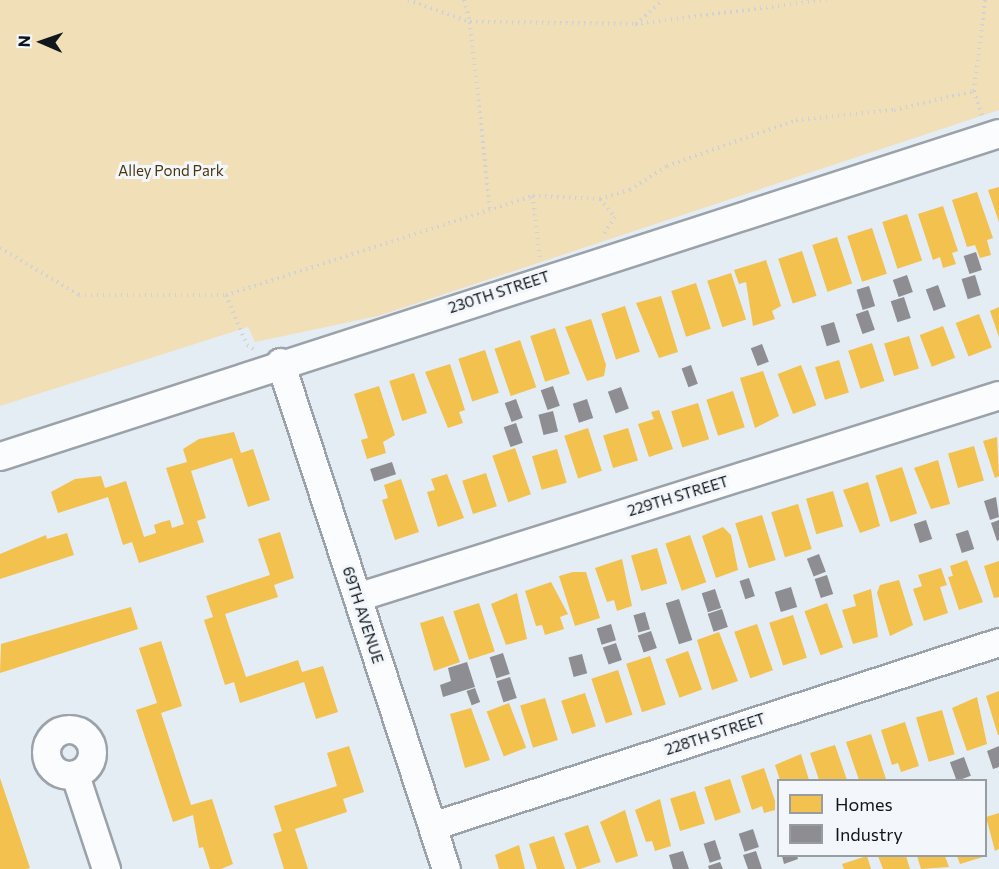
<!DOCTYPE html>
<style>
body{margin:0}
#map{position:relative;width:999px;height:869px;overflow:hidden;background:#e4ecf4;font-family:Commissioner,sans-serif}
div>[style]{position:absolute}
.green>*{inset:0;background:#f1dfb8}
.homes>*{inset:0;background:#f2c14e;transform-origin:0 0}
.industry>*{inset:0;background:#8d8d92;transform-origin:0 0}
.path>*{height:4px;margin-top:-2px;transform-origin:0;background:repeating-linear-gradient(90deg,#d0d2d5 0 1.5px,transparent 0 6px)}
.roads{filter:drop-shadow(2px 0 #9ba2a9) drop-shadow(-2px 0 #9ba2a9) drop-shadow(0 2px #9ba2a9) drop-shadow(0 -2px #9ba2a9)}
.minor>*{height:27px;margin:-13.5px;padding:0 13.5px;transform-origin:13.5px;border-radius:13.5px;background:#fbfcfd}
.minor>.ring{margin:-13.5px;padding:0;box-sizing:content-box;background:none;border:27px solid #fbfcfd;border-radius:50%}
span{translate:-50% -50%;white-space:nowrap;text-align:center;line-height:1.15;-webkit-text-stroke:6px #f3f7fb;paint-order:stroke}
.park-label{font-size:15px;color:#48360e}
.street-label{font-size:15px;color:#0f161c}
.legend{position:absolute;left:777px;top:779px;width:210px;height:78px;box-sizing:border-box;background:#f3f7fb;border:2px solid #989da2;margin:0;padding:8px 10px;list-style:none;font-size:18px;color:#0f161c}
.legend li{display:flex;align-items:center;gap:12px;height:30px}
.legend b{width:30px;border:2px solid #989da2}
.north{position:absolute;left:12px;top:12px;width:60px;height:60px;-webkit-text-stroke:4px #f3f7fb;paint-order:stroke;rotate:272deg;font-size:16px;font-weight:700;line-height:24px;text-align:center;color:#0f161c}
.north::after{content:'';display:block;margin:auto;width:21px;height:27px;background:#0f161c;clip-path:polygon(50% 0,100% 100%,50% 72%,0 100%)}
</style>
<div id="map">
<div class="green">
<i style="clip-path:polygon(0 0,999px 0,999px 110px,378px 316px,255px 342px,248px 327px,0 406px)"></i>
</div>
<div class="homes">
<i style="clip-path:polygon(999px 187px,999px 222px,988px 190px)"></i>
<i style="clip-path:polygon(977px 192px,993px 238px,987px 240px,991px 255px,980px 258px,975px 245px,967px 247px,952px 200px)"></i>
<i style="clip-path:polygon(943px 206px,958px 251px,952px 253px,956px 264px,943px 268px,940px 257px,933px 260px,918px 214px)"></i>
<i style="left:907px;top:214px;width:49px;height:26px;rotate:72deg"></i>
<i style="left:872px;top:228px;width:48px;height:26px;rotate:72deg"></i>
<i style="left:837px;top:237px;width:49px;height:26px;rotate:72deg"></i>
<i style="left:802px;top:251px;width:47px;height:25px;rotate:72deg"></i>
<i style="clip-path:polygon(766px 260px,781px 306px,772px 311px,775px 319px,753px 326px,746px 282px,739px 284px,734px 270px)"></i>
<i style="left:731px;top:273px;width:49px;height:25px;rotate:72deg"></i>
<i style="left:696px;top:283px;width:48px;height:26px;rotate:72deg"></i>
<i style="clip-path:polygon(661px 296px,678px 352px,659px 358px,636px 303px)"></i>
<i style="left:625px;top:306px;width:48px;height:25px;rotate:72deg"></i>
<i style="clip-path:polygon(999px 307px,999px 337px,990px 311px)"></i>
<i style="left:979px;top:314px;width:36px;height:25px;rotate:69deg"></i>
<i style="clip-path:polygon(591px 319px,606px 365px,604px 376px,587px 381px,565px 327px)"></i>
<i style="left:943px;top:326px;width:34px;height:25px;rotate:69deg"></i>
<i style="left:555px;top:328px;width:48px;height:26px;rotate:72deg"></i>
<i style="left:909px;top:336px;width:34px;height:26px;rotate:73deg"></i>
<i style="left:520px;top:340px;width:50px;height:27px;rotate:71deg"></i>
<i style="left:872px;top:343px;width:40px;height:25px;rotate:72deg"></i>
<i style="left:485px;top:350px;width:45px;height:28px;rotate:72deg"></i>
<i style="left:839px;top:360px;width:34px;height:25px;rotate:73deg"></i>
<i style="clip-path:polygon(450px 364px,465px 410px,459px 412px,463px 423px,448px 428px,425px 372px)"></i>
<i style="left:801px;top:365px;width:43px;height:25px;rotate:69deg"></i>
<i style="clip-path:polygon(763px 371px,779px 416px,755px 428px,740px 378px)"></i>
<i style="left:414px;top:373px;width:42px;height:26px;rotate:72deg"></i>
<i style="clip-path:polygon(379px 386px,395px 435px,383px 442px,386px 453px,367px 459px,361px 440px,368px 438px,354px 394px)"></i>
<i style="left:733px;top:391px;width:38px;height:28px;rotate:72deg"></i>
<i style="left:698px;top:403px;width:38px;height:28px;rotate:73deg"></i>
<i style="clip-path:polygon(659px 410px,673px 449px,649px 457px,638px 424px,654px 419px,651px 412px)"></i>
<i style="left:588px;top:428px;width:45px;height:25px;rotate:72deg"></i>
<i style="left:628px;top:428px;width:34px;height:26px;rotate:73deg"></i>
<i style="clip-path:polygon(234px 432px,241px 453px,253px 449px,270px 500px,248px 507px,232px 458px,191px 471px,206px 518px,197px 521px,204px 542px,139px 563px,132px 542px,123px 545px,108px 497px,58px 513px,51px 492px,75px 479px,101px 476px,105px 488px,126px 481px,144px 537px,156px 533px,154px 525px,162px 522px,170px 520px,172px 528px,184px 524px,166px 468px,187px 462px,183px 449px,199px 439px)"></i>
<i style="clip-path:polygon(997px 437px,999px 476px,995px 478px,983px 441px)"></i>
<i style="left:974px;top:446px;width:36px;height:27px;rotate:74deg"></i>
<i style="left:515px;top:448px;width:49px;height:24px;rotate:71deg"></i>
<i style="left:557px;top:449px;width:35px;height:26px;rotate:74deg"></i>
<i style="clip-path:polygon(938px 460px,950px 504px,931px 509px,914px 468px)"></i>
<i style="left:902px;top:467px;width:49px;height:28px;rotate:72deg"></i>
<i style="left:486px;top:473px;width:35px;height:25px;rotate:72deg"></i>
<i style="clip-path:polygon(447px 474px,464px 518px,438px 527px,427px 492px,435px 490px,431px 479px)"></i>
<i style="clip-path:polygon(401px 479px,419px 532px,395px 540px,382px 500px,388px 498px,384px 485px)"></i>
<i style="clip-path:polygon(868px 482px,880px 526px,860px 533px,843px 490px)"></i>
<i style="left:833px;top:491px;width:37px;height:28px;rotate:74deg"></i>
<i style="left:798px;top:504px;width:47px;height:28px;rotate:73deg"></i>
<i style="left:762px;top:515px;width:47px;height:28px;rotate:73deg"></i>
<i style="clip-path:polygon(723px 527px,731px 535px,738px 570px,716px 578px,702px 536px)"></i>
<i style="clip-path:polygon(280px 532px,294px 578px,274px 585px,278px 597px,225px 614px,246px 677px,298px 660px,302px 672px,323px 666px,338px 712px,316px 719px,304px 682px,240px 703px,234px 682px,225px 685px,204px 620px,213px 617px,206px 596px,270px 575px,258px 539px)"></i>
<i style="clip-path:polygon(67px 533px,74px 555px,0 579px,0 554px,46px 535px,47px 539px)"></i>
<i style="left:690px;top:535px;width:50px;height:26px;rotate:71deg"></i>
<i style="left:657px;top:548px;width:37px;height:27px;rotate:74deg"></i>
<i style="clip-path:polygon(622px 559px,632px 606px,617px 611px,614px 600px,607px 602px,595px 568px)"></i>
<i style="clip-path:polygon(967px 560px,983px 602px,959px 610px,948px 577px,953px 576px,950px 566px)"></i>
<i style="clip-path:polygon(999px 561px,999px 597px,994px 598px,984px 566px)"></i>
<i style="clip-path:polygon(941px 568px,947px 585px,940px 587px,948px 613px,924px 621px,913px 589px,922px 586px,918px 575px)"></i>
<i style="clip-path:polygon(573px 572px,586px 572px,600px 618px,575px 626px,559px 576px)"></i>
<i style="clip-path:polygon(899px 580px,913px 625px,890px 636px,877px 593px,880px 585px)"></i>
<i style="clip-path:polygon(551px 582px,568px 614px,560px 617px,564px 629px,545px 635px,542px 625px,536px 626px,525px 591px)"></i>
<i style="clip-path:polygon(871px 589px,878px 637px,853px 644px,842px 610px,856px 606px,853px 595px)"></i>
<i style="clip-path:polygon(517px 593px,527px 639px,506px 645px,491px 604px)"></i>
<i style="left:479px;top:603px;width:51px;height:27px;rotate:72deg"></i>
<i style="left:827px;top:603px;width:47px;height:24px;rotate:70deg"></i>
<i style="clip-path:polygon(131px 607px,138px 629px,0 673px,1px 644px)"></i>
<i style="left:793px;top:615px;width:45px;height:25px;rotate:72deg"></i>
<i style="clip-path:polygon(443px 616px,460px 662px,434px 671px,420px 623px)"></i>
<i style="left:757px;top:624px;width:49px;height:24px;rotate:71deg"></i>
<i style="clip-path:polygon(719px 632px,738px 681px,712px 690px,697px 640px)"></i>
<i style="clip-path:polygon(161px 641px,182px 706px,161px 713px,191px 805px,212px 799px,233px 864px,221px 869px,210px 869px,203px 847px,199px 848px,193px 815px,173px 822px,136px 710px,157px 703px,139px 648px)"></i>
<i style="left:688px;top:651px;width:41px;height:24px;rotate:70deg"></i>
<i style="left:650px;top:656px;width:51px;height:25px;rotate:72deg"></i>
<i style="left:618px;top:670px;width:47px;height:28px;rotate:72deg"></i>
<i style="clip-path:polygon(999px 691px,999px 735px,998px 735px,986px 696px)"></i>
<i style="left:585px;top:693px;width:35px;height:25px;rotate:72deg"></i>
<i style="clip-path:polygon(977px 697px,987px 744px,967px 751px,952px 708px)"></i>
<i style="left:545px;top:698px;width:44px;height:26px;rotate:73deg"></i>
<i style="left:509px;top:703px;width:48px;height:24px;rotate:69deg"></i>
<i style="clip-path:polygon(471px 708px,490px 760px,465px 768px,450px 714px)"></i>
<i style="left:942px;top:710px;width:46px;height:27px;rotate:74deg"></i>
<i style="clip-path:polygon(905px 722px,919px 766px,901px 772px,898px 763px,892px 765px,881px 730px)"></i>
<i style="clip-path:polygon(871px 734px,886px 779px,859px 780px,846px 742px)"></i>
<i style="clip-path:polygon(835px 745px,847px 780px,819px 780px,810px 753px)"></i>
<i style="clip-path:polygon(349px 746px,364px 792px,343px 799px,347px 812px,295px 829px,308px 869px,284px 869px,273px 834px,282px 831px,274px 806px,337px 786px,327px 753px)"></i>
<i style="clip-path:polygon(801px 754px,809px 780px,780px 780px,775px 765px)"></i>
<i style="clip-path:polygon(764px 768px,775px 801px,775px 810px,764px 813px,762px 806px,752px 810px,741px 776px)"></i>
<i style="clip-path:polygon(0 778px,30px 868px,26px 869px,0 869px)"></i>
<i style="left:730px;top:779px;width:35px;height:27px;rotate:72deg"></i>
<i style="left:695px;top:791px;width:34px;height:26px;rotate:73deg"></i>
<i style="clip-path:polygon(660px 799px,671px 846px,655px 851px,652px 841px,646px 842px,635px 810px)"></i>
<i style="clip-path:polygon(625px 810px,638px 856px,616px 863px,600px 822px)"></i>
<i style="clip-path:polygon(999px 813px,999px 849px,995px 851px,986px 817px)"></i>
<i style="left:588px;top:825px;width:39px;height:25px;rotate:71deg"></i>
<i style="clip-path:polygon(554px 836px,565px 869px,537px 869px,529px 844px)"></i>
<i style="clip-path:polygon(519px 845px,525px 869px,499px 869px,495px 855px)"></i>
<i style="clip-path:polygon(867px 856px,871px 869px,844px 869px,842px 864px)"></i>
<i style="clip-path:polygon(878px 856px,906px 856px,910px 869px,883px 869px)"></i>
<i style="clip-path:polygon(917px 856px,945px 856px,949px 867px,921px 869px)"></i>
<i style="clip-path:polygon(957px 856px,986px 856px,960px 864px)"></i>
</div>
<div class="industry">
<i style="left:976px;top:252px;width:19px;height:13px;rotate:72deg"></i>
<i style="left:907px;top:275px;width:18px;height:15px;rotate:71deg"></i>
<i style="left:975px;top:275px;width:21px;height:14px;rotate:73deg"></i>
<i style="left:938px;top:285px;width:23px;height:13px;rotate:70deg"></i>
<i style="left:869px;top:286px;width:21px;height:13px;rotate:73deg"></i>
<i style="left:904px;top:297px;width:22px;height:14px;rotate:72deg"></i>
<i style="left:868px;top:310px;width:21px;height:13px;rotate:71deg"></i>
<i style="left:834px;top:322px;width:21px;height:14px;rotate:73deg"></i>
<i style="left:762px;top:344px;width:19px;height:12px;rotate:69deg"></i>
<i style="left:691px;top:365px;width:20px;height:10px;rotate:70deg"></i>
<i style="left:553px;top:386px;width:21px;height:13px;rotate:71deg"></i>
<i style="left:621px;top:387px;width:23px;height:14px;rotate:70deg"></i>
<i style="left:516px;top:399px;width:20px;height:12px;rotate:70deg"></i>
<i style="left:587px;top:399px;width:20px;height:15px;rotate:72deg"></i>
<i style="left:553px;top:411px;width:21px;height:15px;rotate:76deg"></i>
<i style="left:516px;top:423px;width:21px;height:13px;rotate:71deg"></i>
<i style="left:392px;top:462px;width:13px;height:23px;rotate:72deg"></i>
<i style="clip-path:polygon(996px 497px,999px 517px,990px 520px,984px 501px)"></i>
<i style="left:926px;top:520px;width:20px;height:13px;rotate:72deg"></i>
<i style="clip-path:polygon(999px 520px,999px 540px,997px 541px,991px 523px)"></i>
<i style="left:968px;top:530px;width:20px;height:13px;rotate:72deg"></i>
<i style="left:819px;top:554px;width:19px;height:13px;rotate:69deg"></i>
<i style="left:827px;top:575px;width:20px;height:13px;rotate:72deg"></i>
<i style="left:749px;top:578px;width:19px;height:10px;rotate:72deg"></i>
<i style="left:791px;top:587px;width:21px;height:17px;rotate:73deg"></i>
<i style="left:715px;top:589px;width:20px;height:14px;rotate:72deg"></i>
<i style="left:679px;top:599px;width:43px;height:14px;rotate:72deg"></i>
<i style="left:722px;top:609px;width:19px;height:15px;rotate:72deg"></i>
<i style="left:645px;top:612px;width:18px;height:12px;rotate:74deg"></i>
<i style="left:611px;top:624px;width:17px;height:15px;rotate:73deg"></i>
<i style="left:651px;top:631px;width:18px;height:14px;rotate:71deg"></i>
<i style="left:616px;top:643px;width:18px;height:14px;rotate:71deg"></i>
<i style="left:503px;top:653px;width:22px;height:14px;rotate:72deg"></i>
<i style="left:582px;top:654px;width:20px;height:14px;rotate:75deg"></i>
<i style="clip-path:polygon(467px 662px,475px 687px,443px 697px,440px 685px,451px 681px,448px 668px)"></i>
<i style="left:510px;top:677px;width:22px;height:14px;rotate:72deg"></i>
<i style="left:475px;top:688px;width:15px;height:9px;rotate:70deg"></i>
<i style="clip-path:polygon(999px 746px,999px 767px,993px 769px,987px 751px)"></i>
<i style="left:964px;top:757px;width:20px;height:15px;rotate:70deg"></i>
<i style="left:753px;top:829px;width:19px;height:15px;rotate:72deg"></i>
<i style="left:715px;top:840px;width:20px;height:12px;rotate:72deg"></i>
<i style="clip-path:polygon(683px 851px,689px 869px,673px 869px,669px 855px)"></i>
<i style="clip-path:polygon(756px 851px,762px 869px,748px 869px,743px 855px)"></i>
<i style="clip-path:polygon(782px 856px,797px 856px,798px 859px,784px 864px)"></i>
<i style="clip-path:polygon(720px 862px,723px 869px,709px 869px,708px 866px)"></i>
</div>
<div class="path">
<i style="left:408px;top:0;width:66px;rotate:19.5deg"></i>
<i style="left:470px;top:22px;width:187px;rotate:83.9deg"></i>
<i style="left:464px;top:0;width:23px;rotate:75deg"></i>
<i style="left:470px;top:22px;width:165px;rotate:0.7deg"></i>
<i style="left:635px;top:24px;width:193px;rotate:-7.2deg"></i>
<i style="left:636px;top:24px;width:36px;rotate:-42deg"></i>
<i style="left:974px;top:91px;width:26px;rotate:72deg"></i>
<i style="left:533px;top:196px;width:64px;rotate:83.8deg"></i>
<i style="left:600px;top:199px;width:23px;rotate:50deg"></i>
<i style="left:615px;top:217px;width:24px;rotate:123deg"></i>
<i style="left:0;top:248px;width:92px;rotate:30.7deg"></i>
<i style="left:79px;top:295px;width:147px"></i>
<i style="left:226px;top:295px;width:54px;rotate:67.2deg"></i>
<i style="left:247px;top:345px;width:9px;rotate:32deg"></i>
<i style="left:226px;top:295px;width:323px;rotate:-17.9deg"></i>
<i style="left:533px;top:196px;width:67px;rotate:2.6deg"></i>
<i style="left:600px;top:199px;width:31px;rotate:-17deg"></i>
<i style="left:630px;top:190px;width:44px;rotate:-33deg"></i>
<i style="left:667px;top:166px;width:137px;rotate:-19.6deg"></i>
<i style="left:796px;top:120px;width:99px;rotate:-5.8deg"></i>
<i style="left:894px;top:110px;width:82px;rotate:-13.4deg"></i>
<i style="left:974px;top:91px;width:92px;rotate:-83.1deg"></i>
</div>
<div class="roads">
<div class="minor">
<i style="left:280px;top:362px;width:533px;rotate:71.87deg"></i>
<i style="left:0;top:456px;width:1050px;rotate:-17.92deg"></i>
<i style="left:357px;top:597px;width:673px;rotate:-17.47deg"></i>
<i class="ring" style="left:46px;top:729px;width:19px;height:19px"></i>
<i style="left:75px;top:775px;width:99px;rotate:71.7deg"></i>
<i style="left:432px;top:826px;width:596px;rotate:-17.98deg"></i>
</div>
</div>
<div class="park-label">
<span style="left:171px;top:171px">Alley Pond Park</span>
</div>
<div class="street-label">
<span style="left:499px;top:292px;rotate:-18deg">230TH STREET</span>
<span style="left:678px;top:496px;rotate:-17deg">229TH STREET</span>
<span style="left:363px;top:615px;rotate:72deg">69TH AVENUE</span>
<span style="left:715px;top:734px;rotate:-18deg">228TH STREET</span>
</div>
<ul class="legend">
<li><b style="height:16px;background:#f2c14e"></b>Homes</li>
<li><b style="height:16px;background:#8d8d92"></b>Industry</li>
</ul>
<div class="north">N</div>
</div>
